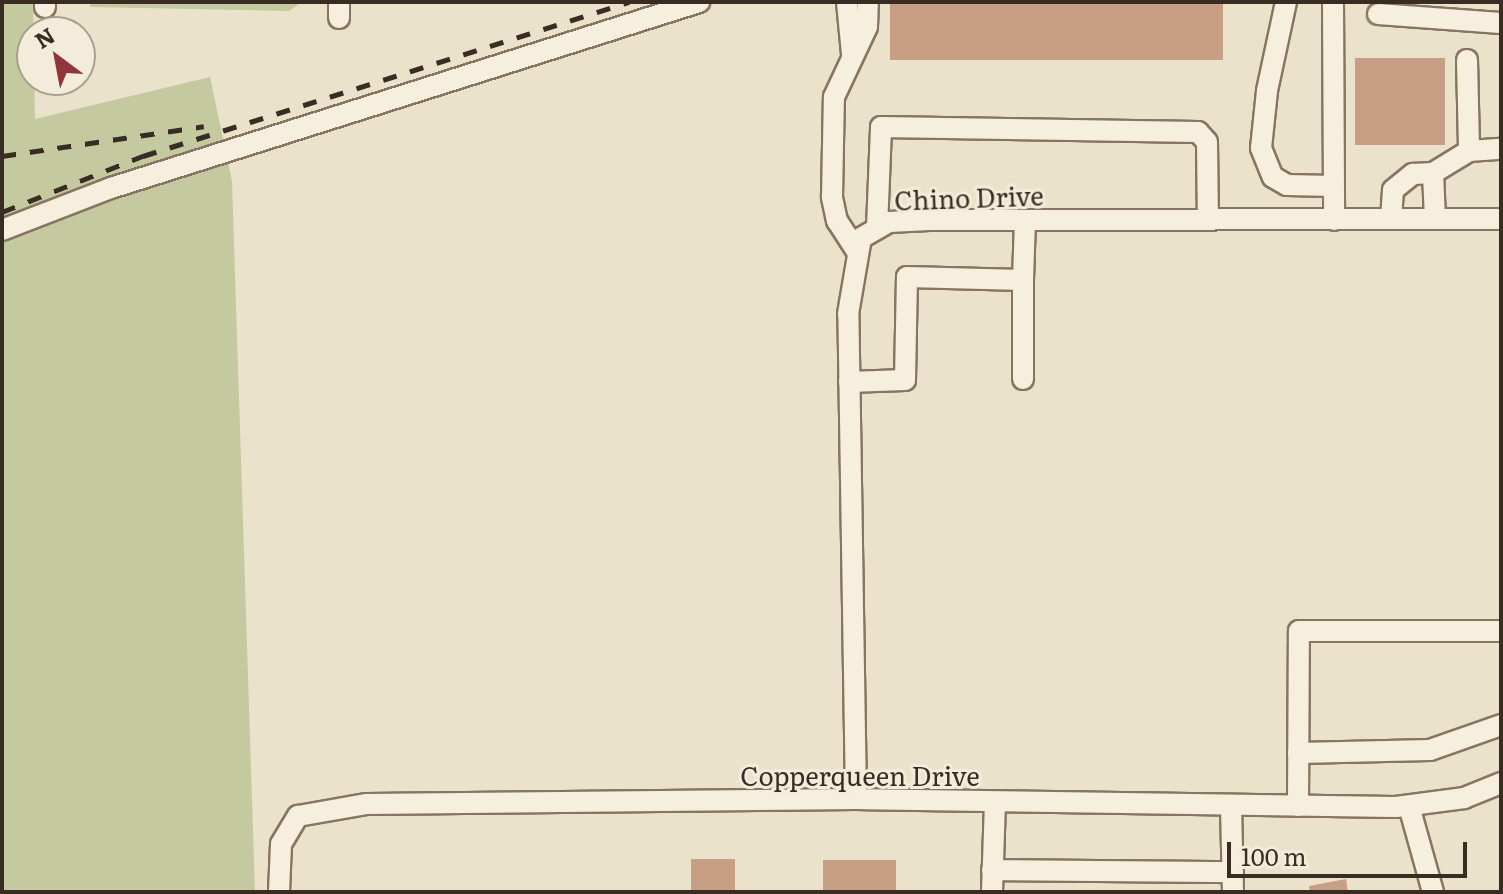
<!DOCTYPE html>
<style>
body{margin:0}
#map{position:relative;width:1503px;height:894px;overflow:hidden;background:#ebe2cb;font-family:Literata,serif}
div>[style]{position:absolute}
.green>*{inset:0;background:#c5c9a0}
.building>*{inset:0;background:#c69f85;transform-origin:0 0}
.roads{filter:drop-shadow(2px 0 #877561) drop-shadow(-2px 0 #877561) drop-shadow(0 2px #877561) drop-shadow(0 -2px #877561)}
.minor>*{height:20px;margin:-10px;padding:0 10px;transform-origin:10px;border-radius:10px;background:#f7efde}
.rail>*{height:5px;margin-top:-2.5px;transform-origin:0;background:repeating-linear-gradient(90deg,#392d23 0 14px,transparent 0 28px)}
span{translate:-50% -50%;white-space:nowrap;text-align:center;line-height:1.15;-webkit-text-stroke:6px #f3ecda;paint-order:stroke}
.street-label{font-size:26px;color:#392d23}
.frame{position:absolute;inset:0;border:4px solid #392d23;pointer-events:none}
.north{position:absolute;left:16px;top:16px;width:80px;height:80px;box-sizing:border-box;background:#f3ecda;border:2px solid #a9a091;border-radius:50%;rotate:328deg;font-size:22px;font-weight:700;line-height:32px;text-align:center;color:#392d23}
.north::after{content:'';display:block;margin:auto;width:28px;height:36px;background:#913638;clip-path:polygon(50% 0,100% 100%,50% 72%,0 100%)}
.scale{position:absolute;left:1227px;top:842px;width:240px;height:36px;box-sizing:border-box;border:4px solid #392d23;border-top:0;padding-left:10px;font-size:24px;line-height:28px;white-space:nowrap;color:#392d23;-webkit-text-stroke:6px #f3ecda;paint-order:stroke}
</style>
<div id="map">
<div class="green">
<i style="clip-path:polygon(2px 2px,33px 2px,35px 119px,210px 77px,232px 181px,255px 892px,2px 892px)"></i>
<i style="clip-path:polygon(90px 2px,302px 2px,289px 11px,90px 7px)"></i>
</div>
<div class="building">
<i style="left:890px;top:2px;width:333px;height:58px"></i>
<i style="left:1355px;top:58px;width:90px;height:87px"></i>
<i style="left:691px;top:859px;width:44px;height:33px"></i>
<i style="left:823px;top:860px;width:73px;height:32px"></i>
<i style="clip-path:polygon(1346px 879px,1348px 892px,1310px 892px,1309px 886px)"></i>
</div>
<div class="roads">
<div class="minor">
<i style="left:339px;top:2px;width:16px;rotate:90deg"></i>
<i style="left:847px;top:2px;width:52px;rotate:84.5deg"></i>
<i style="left:1286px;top:2px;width:91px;rotate:102.1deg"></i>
<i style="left:1267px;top:91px;width:57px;rotate:96deg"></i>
<i style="left:1261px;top:148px;width:31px;rotate:68deg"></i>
<i style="left:1273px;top:177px;width:16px;rotate:30deg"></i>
<i style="left:1287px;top:185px;width:47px;rotate:1.2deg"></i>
<i style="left:1333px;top:2px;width:218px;rotate:89.7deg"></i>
<i style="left:45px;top:7px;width:5px;rotate:-90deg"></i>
<i style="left:1378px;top:14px;width:123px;rotate:4.2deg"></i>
<i style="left:1467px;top:60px;width:91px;rotate:88.7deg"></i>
<i style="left:1433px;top:173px;width:46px;rotate:87.5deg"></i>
<i style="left:1391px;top:219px;width:29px;rotate:-86deg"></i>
<i style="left:1393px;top:190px;width:26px;rotate:-39deg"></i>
<i style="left:1413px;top:174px;width:20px;rotate:-3deg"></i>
<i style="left:1433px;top:173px;width:42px;rotate:-31.4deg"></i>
<i style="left:1469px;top:151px;width:32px;rotate:-4deg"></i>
<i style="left:877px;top:228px;width:101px;rotate:-87.7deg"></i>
<i style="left:881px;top:127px;width:317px;rotate:0.9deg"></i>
<i style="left:1198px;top:132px;width:13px;rotate:48deg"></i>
<i style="left:1207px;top:142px;width:78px;rotate:89.3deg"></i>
<i style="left:2px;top:230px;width:117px;rotate:-21.1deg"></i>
<i style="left:111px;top:188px;width:617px;rotate:-17.55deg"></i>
<i style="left:858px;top:253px;width:38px;rotate:-123deg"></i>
<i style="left:837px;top:221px;width:25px;rotate:-102deg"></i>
<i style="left:832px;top:197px;width:100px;rotate:-88.9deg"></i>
<i style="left:834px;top:97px;width:77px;rotate:-64.8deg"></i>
<i style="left:867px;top:27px;width:25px;rotate:-88deg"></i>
<i style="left:1023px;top:280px;width:99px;rotate:90deg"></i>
<i style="left:849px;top:382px;width:56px;rotate:-2deg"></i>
<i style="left:905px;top:380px;width:103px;rotate:-88.9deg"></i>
<i style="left:907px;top:277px;width:116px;rotate:1.5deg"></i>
<i style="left:1023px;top:280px;width:60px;rotate:-88.1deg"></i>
<i style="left:1298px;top:753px;width:132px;rotate:-1.3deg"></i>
<i style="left:1430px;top:750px;width:75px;rotate:-19.4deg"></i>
<i style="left:856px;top:799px;width:485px;rotate:-90.9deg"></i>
<i style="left:848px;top:314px;width:77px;rotate:-80.3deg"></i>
<i style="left:861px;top:238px;width:32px;rotate:-30deg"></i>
<i style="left:889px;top:222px;width:40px;rotate:-2.9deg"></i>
<i style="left:929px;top:220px;width:572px;rotate:-0.1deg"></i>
<i style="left:1231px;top:805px;width:87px;rotate:88.7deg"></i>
<i style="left:1298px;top:806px;width:175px;rotate:-89.7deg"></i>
<i style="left:1299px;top:631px;width:202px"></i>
<i style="left:1409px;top:806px;width:89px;rotate:74.4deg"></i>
<i style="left:992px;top:870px;width:241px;rotate:0.5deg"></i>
<i style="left:279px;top:892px;width:48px;rotate:-87.6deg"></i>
<i style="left:281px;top:844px;width:33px;rotate:-59deg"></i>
<i style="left:298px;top:816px;width:70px;rotate:-9.9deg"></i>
<i style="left:367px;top:804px;width:489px;rotate:-0.6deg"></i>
<i style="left:856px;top:799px;width:540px;rotate:0.85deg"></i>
<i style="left:1396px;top:807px;width:69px;rotate:-7.5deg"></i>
<i style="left:1464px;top:798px;width:40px;rotate:-22deg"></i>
<i style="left:992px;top:892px;width:90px;rotate:-88.1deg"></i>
</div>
</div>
<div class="rail">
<i style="left:2px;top:156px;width:204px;rotate:-8.4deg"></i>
<i style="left:2px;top:212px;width:152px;rotate:-21.7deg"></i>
<i style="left:143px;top:156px;width:510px;rotate:-17.58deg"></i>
</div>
<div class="street-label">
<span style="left:969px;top:197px;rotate:-2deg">Chino Drive</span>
<span style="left:860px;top:775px">Copperqueen Drive</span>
</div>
<div class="frame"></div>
<div class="north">N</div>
<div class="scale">100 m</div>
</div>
